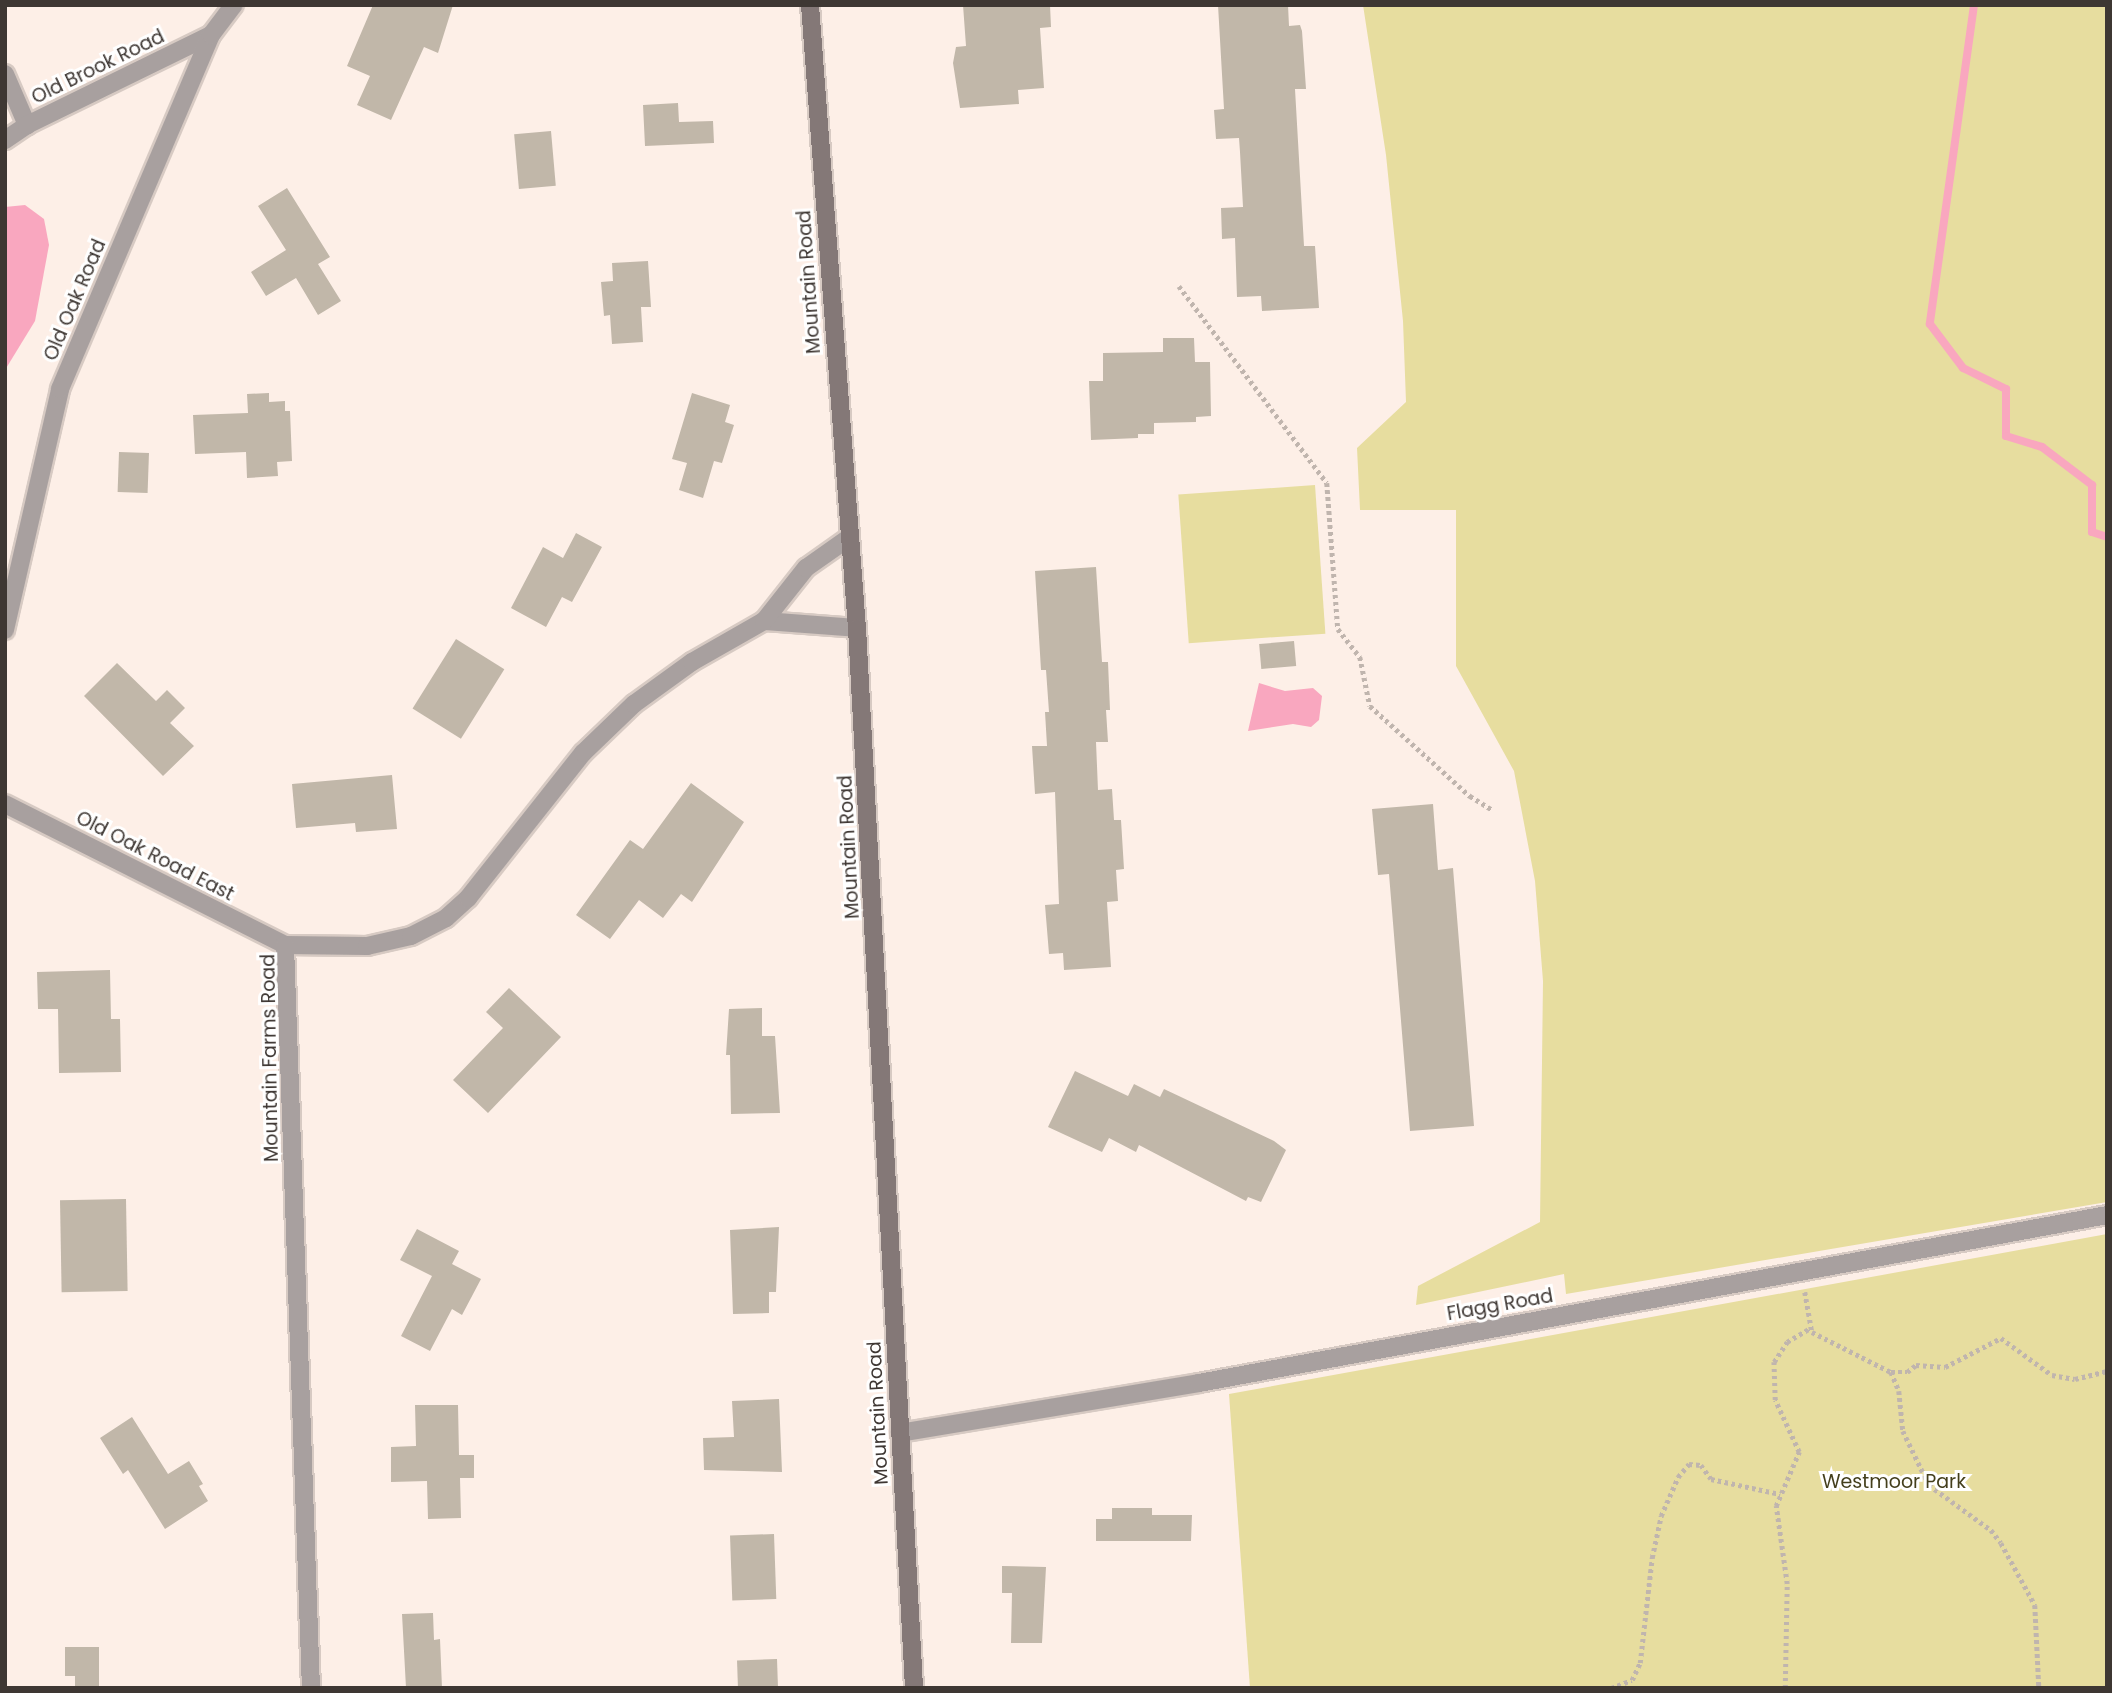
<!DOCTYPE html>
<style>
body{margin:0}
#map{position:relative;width:2112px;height:1693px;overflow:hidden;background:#fdefe7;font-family:Poppins,sans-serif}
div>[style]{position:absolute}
.green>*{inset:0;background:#e7dd9f;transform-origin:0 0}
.water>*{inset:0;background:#f9a7bf}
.stream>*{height:8px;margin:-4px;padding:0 4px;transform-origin:4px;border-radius:4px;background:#f9a7bf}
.building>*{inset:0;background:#c1b7a9;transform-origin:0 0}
.path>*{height:4.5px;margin-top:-2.25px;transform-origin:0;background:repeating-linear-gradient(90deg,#c0b5ae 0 3.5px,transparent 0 7px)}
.roads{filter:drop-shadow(2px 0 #d7cac3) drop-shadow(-2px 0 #d7cac3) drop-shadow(0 2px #d7cac3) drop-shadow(0 -2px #d7cac3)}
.minor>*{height:18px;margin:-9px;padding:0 9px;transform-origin:9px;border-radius:9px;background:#a8a09f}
.tertiary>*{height:18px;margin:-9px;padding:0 9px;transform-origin:9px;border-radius:9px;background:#a8a09f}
.secondary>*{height:18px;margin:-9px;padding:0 9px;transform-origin:9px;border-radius:9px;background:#847877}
span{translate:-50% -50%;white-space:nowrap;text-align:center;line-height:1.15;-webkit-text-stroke:6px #fff;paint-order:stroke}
.street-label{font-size:19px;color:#3e3733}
.park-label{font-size:19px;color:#443f1c}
.frame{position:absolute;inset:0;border:7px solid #3e3733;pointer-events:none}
</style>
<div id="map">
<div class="green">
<i style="clip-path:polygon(1363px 5px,2107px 5px,2107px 1202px,1566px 1294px,1564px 1274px,1416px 1305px,1418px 1286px,1540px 1222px,1543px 981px,1535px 881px,1514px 771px,1456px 666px,1456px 510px,1360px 510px,1357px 448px,1406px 402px,1403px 321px,1386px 155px)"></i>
<i style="left:1315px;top:485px;width:149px;height:137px;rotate:86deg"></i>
<i style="clip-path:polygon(2107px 1234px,2107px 1688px,1250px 1688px,1229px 1394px)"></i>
</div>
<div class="water">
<i style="clip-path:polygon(25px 205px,44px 219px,49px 245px,35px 321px,5px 370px,5px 207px)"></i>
<i style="clip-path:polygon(1259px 683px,1285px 691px,1313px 688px,1322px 696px,1319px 720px,1311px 727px,1293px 724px,1248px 731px)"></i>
</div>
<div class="stream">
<i style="left:1974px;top:5px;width:322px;rotate:97.9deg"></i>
<i style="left:1930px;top:324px;width:55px;rotate:53.1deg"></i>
<i style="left:1963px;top:368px;width:48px;rotate:26deg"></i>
<i style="left:2006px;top:389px;width:47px;rotate:90deg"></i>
<i style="left:2006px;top:436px;width:38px;rotate:17deg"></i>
<i style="left:2042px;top:447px;width:63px;rotate:37.2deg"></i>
<i style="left:2092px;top:485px;width:47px;rotate:90deg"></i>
<i style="left:2092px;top:532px;width:16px;rotate:18deg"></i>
</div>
<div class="building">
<i style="clip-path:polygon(373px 5px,453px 5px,438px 53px,424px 47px,391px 120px,357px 105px,370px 76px,347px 66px)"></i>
<i style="clip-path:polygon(963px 5px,1050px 5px,1051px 27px,1040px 28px,1044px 88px,1018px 90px,1019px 104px,960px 108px,953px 63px,956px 47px,966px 46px)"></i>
<i style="clip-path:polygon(1218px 5px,1288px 5px,1289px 26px,1300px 25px,1302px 31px,1306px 89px,1295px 89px,1304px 246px,1315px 246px,1319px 308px,1262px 311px,1261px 296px,1237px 297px,1235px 238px,1222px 239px,1221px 208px,1243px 207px,1240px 152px,1239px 138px,1216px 139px,1214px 110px,1224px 109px)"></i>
<i style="clip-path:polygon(678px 103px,679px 122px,713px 121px,714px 143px,645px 146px,643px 105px)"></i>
<i style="left:551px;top:131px;width:55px;height:37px;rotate:85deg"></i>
<i style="clip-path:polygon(287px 188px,330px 257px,318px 264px,341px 301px,318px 315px,296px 278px,266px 296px,251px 272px,286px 250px,258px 206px)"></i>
<i style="clip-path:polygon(648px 261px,651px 307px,641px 307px,643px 342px,612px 344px,610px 315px,604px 316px,601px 282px,613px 281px,612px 263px)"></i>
<i style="clip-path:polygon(1163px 338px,1194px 338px,1195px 362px,1210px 362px,1211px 416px,1196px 417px,1196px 422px,1154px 423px,1154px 434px,1138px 434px,1138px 438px,1091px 440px,1089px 381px,1103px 381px,1103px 353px,1163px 352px)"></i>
<i style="clip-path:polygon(269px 393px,269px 402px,285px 401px,285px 411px,290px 411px,292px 461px,277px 462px,278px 476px,247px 478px,246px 452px,195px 454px,193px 415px,248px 413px,247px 394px)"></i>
<i style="clip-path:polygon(692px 393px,730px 405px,725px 422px,734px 425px,722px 463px,714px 461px,703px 498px,679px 490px,687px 463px,672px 459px)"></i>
<i style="left:119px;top:452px;width:30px;height:40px;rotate:2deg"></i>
<i style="clip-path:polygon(576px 533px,602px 547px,572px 602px,562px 597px,546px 627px,511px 608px,543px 547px,563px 558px)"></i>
<i style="clip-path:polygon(1096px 567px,1102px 662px,1108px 662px,1110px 710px,1106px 710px,1108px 742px,1096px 742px,1098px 790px,1112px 789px,1114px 820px,1121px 820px,1124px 869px,1116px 870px,1118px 901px,1107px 902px,1111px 967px,1064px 970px,1063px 953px,1049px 954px,1045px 905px,1059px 904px,1055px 792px,1035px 794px,1032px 746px,1047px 746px,1045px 712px,1049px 712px,1046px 670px,1041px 670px,1035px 571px)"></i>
<i style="left:456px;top:639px;width:57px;height:82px;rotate:32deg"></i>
<i style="left:1294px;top:641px;width:25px;height:35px;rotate:85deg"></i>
<i style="clip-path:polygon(117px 663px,156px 701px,167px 690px,185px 708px,170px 723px,194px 746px,163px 776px,84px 696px)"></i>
<i style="clip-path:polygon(392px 775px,397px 829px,356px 832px,355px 823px,296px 828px,292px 784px)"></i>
<i style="clip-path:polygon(691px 783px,744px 822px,692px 902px,681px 894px,663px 918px,639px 900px,610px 939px,576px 915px,630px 840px,643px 849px)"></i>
<i style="clip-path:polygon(1433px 804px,1438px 870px,1453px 868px,1474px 1126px,1410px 1131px,1389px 874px,1378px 875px,1372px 809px)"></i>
<i style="clip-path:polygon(110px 970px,111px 1019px,120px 1019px,121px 1072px,59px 1073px,58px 1009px,38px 1009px,37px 972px)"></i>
<i style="clip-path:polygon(509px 988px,561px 1037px,488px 1113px,453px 1080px,503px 1028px,486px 1012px)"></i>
<i style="clip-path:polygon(762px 1008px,762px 1036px,775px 1036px,780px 1113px,731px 1114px,730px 1055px,726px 1055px,729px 1009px)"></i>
<i style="clip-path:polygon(1075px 1071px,1128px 1096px,1134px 1084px,1160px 1097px,1164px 1089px,1274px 1141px,1286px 1150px,1261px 1202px,1248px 1197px,1246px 1201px,1139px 1145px,1136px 1152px,1109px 1138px,1102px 1152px,1048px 1127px)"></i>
<i style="left:126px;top:1199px;width:92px;height:66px;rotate:89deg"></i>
<i style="clip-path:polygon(779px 1227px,776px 1292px,769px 1292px,769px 1313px,733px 1314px,730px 1230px)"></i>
<i style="clip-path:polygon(417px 1229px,459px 1251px,452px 1264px,481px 1279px,462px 1315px,452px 1309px,430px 1351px,401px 1336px,432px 1276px,400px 1260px)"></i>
<i style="clip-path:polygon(779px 1399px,782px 1472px,704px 1470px,703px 1438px,734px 1437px,732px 1401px)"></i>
<i style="clip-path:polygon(415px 1405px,458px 1405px,459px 1455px,474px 1455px,474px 1478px,460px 1478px,461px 1518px,428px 1519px,427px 1481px,391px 1482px,391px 1447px,416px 1446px)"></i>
<i style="clip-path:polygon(132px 1417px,168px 1474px,189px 1461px,203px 1484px,199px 1486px,208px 1501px,165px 1529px,128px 1470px,123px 1474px,100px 1438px)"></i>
<i style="clip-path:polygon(1112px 1508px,1152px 1508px,1152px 1515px,1192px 1515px,1191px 1541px,1096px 1541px,1096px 1519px,1112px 1519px)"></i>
<i style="left:774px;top:1534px;width:65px;height:44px;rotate:88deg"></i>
<i style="clip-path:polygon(1002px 1566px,1046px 1567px,1042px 1643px,1011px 1643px,1012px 1593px,1002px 1593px)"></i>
<i style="clip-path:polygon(433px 1613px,434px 1640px,440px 1639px,442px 1688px,406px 1688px,402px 1614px)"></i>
<i style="clip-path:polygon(65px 1647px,99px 1647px,99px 1688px,75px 1688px,75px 1676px,65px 1676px)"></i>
<i style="left:777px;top:1659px;width:29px;height:40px;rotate:88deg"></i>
</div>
<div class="path">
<i style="left:1179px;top:286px;width:246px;rotate:53.1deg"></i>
<i style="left:1327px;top:483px;width:146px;rotate:85.7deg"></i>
<i style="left:1338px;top:629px;width:36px;rotate:52deg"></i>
<i style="left:1360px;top:657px;width:50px;rotate:78.5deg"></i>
<i style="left:1370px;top:706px;width:135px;rotate:42deg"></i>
<i style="left:1470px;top:796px;width:26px;rotate:32deg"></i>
<i style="left:1805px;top:1292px;width:41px;rotate:80.1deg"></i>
<i style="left:1812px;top:1332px;width:89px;rotate:26.9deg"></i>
<i style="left:1891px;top:1372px;width:21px;rotate:67deg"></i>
<i style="left:1899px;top:1391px;width:40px;rotate:84.3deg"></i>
<i style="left:1903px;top:1431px;width:60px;rotate:64.3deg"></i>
<i style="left:1929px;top:1485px;width:77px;rotate:36deg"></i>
<i style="left:1991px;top:1530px;width:16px;rotate:52deg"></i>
<i style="left:2001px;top:1543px;width:71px;rotate:61.3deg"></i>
<i style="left:2035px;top:1605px;width:83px;rotate:87.2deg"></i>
<i style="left:1891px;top:1372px;width:16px"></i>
<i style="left:1907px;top:1372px;width:11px;rotate:-38deg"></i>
<i style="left:1916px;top:1365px;width:29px;rotate:4deg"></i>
<i style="left:1945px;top:1367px;width:63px;rotate:-27.4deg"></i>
<i style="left:2001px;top:1338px;width:63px;rotate:36deg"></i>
<i style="left:2052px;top:1375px;width:23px;rotate:10deg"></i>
<i style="left:2075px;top:1379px;width:33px;rotate:-14deg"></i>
<i style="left:1611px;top:1688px;width:22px;rotate:-21deg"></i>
<i style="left:1632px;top:1680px;width:19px;rotate:-65deg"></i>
<i style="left:1640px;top:1663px;width:106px;rotate:-83.5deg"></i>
<i style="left:1652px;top:1558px;width:43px;rotate:-77.9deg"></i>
<i style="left:1661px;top:1516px;width:43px;rotate:-66.4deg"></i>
<i style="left:1678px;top:1477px;width:17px;rotate:-50deg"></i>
<i style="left:1689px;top:1464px;width:12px;rotate:5deg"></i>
<i style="left:1701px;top:1465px;width:17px;rotate:54deg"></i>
<i style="left:1711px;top:1479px;width:71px;rotate:12.3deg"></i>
<i style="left:1785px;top:1688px;width:104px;rotate:-88.9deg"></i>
<i style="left:1787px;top:1584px;width:79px;rotate:-98deg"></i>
<i style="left:1776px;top:1506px;width:59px;rotate:-66.9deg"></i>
<i style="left:1799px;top:1452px;width:57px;rotate:-114.8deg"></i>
<i style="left:1775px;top:1400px;width:38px;rotate:-92deg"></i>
<i style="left:1774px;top:1362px;width:24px;rotate:-57deg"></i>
<i style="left:1787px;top:1342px;width:27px;rotate:-31deg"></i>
</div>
<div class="roads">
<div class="minor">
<i style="left:5px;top:74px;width:56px;rotate:66.7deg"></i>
<i style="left:5px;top:140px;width:27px;rotate:-34deg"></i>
<i style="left:27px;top:125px;width:205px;rotate:-26.1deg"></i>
<i style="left:764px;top:621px;width:93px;rotate:4.3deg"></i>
<i style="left:5px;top:630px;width:247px;rotate:-77.1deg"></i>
<i style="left:60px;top:389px;width:385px;rotate:-66.9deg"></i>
<i style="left:211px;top:35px;width:38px;rotate:-53deg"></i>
<i style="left:5px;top:804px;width:313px;rotate:26.7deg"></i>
<i style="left:285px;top:945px;width:82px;rotate:0.7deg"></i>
<i style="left:367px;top:946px;width:45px;rotate:-12.8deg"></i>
<i style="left:411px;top:936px;width:39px;rotate:-27deg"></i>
<i style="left:446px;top:918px;width:30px;rotate:-42deg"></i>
<i style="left:468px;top:898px;width:185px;rotate:-51.6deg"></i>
<i style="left:583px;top:753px;width:71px;rotate:-43.9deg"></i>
<i style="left:634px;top:704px;width:72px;rotate:-35.9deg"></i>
<i style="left:692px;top:662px;width:83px;rotate:-29.7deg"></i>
<i style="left:764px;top:621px;width:68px;rotate:-51.6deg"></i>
<i style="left:806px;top:568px;width:54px;rotate:-35.2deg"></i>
<i style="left:285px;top:945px;width:743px;rotate:88deg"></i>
</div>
<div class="tertiary">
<i style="left:900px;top:1433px;width:303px;rotate:-9.5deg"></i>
<i style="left:1199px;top:1383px;width:923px;rotate:-10.48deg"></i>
</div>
<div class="secondary">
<i style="left:810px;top:5px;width:625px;rotate:85.69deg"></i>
<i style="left:857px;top:628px;width:1062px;rotate:86.92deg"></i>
</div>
</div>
<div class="street-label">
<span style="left:98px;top:67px;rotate:-26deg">Old Brook Road</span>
<span style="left:809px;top:282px;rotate:-94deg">Mountain Road</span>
<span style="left:75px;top:300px;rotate:-67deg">Old Oak Road</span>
<span style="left:849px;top:847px;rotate:-93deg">Mountain Road</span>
<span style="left:155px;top:856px;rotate:27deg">Old Oak Road East</span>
<span style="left:270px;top:1058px;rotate:-91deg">Mountain Farms Road</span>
<span style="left:1500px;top:1305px;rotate:-10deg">Flagg Road</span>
<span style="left:878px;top:1413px;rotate:-93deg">Mountain Road</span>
</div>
<div class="park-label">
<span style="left:1894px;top:1482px">Westmoor Park</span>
</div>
<div class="frame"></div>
</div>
